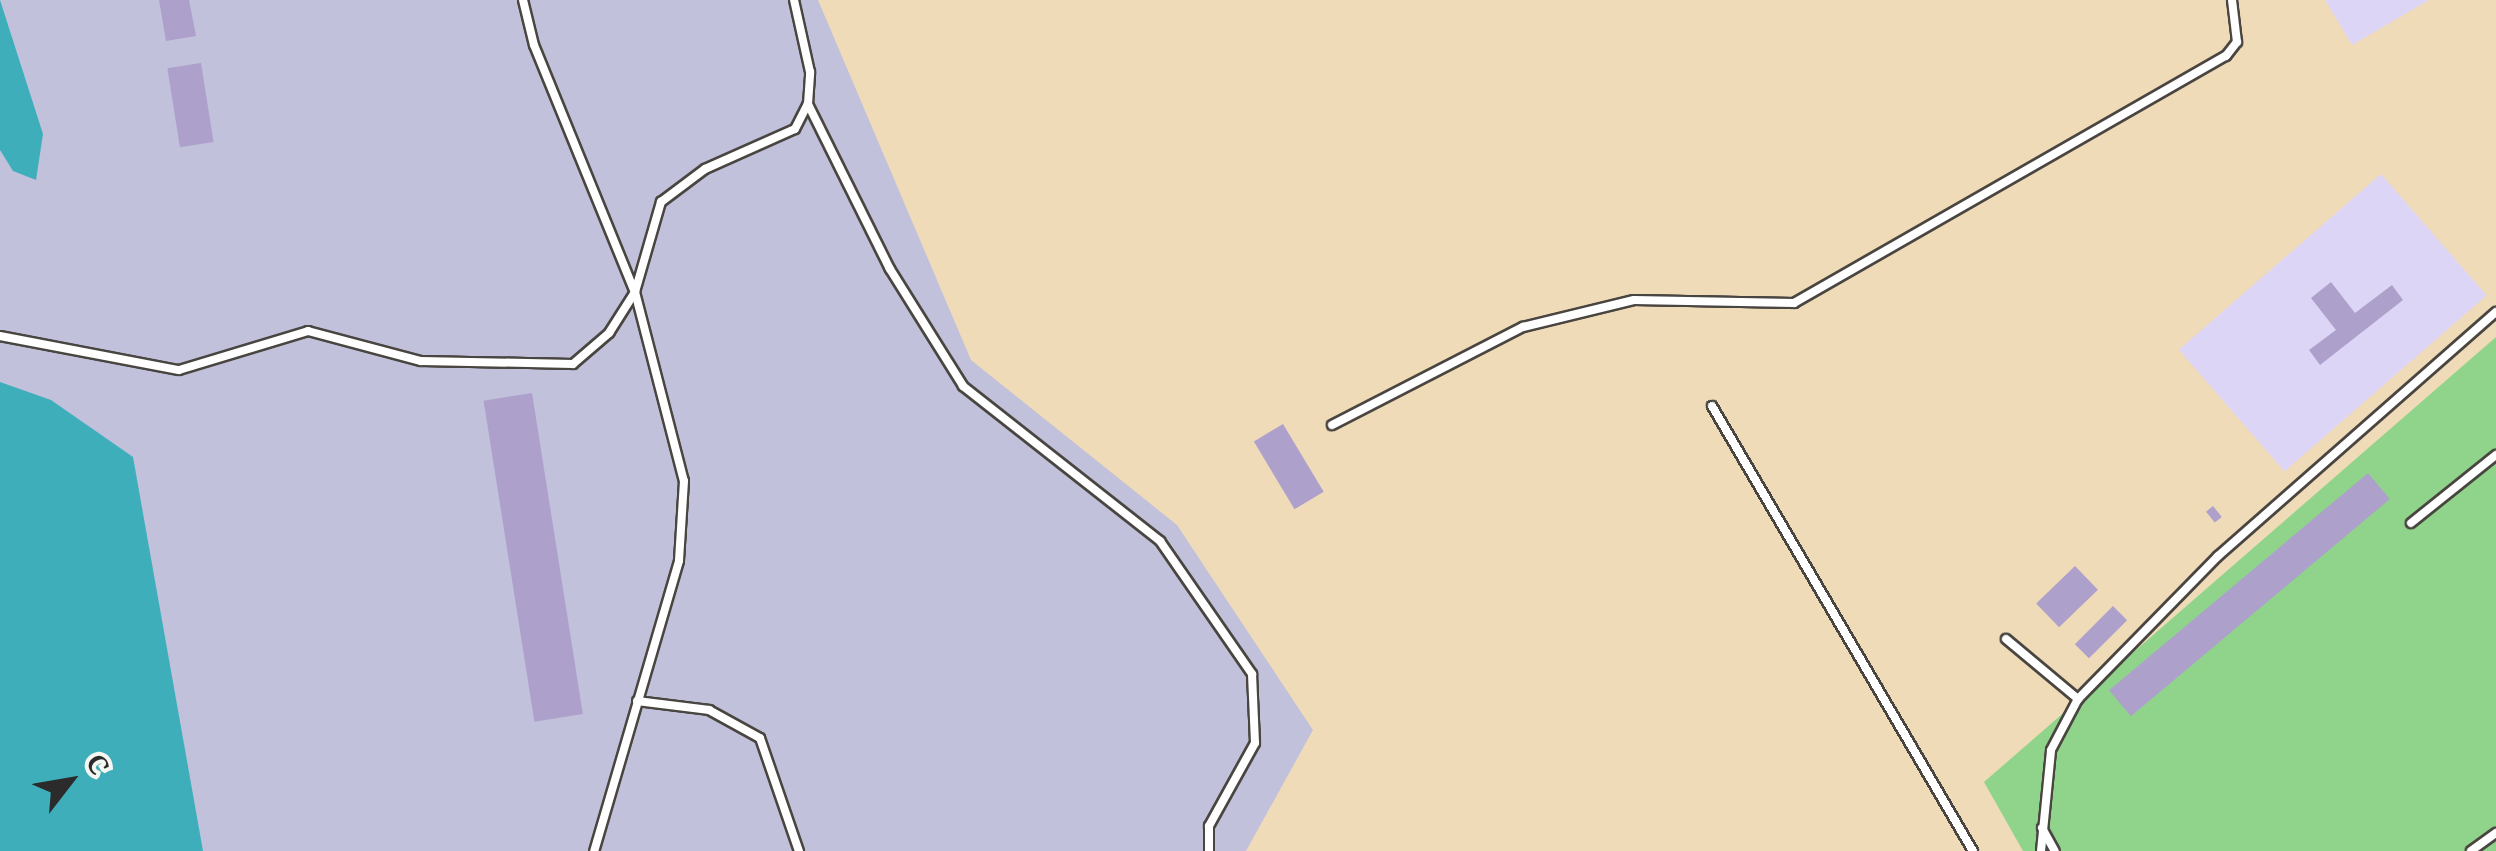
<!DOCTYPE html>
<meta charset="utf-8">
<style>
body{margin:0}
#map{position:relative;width:2496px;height:851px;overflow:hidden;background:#f0dbb9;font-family:Vollkorn,serif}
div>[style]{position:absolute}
.built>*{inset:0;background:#ddd5f6;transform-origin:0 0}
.industrial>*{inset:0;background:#c2c1dc}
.green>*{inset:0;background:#90d48c}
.water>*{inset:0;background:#3faebb}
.building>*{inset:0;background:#ada0cb;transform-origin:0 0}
.roads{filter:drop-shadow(2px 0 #494540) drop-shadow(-2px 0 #494540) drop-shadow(0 2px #494540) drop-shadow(0 -2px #494540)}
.lane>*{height:8px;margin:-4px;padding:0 4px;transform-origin:4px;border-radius:4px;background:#fff}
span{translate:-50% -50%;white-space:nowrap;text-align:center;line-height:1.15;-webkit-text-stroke:10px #f6f6f2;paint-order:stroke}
.north{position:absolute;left:20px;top:731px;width:100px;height:100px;-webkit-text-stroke:8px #f6f6f2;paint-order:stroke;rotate:59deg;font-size:28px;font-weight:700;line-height:40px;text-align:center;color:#2b2b2b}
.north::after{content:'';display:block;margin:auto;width:35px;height:45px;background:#2b2b2b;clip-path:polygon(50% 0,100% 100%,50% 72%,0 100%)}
</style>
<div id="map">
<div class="built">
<i style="clip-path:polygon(2325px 0,2429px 0,2352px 45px)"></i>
<i style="left:2381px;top:174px;width:161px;height:268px;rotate:49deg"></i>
</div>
<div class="industrial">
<i style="clip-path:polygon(0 0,818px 0,971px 360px,1177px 525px,1313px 730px,1246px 851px,0 851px)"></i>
</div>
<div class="green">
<i style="clip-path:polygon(2496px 337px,2496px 851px,2023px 851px,1984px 782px)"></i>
</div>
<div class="water">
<i style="clip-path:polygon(0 0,43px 134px,36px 180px,13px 171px,0 150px)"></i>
<i style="clip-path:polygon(0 382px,51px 400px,133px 457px,203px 851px,0 851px)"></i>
</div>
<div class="building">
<i style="clip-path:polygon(159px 0,189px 0,196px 36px,166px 41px)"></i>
<i style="left:201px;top:63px;width:80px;height:34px;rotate:81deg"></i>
<i style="clip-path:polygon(2331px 282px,2355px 313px,2392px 285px,2403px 300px,2320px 365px,2309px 350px,2336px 330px,2311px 298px)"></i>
<i style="left:532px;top:393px;width:325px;height:49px;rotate:81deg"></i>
<i style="left:1283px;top:424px;width:79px;height:34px;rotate:59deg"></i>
<i style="left:2368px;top:473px;width:34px;height:338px;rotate:50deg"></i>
<i style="left:2213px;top:506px;width:14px;height:9px;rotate:51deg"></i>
<i style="left:2075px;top:566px;width:33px;height:54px;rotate:46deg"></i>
<i style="left:2113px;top:606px;width:20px;height:54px;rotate:45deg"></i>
</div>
<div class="roads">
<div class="lane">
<i style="left:523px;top:0;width:46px;rotate:76.3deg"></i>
<i style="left:534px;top:45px;width:267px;rotate:67.8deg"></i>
<i style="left:635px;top:292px;width:195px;rotate:75.5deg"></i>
<i style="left:684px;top:481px;width:80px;rotate:93.6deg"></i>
<i style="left:679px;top:561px;width:302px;rotate:106.3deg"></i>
<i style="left:808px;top:104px;width:184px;rotate:63.6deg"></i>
<i style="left:890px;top:269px;width:138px;rotate:58deg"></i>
<i style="left:963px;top:386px;width:251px;rotate:38.2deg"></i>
<i style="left:1160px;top:541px;width:162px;rotate:55.3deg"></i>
<i style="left:1252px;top:674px;width:69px;rotate:87.5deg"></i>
<i style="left:1255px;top:743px;width:95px;rotate:119deg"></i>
<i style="left:1209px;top:826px;width:25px;rotate:90deg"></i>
<i style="left:0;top:336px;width:182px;rotate:10.8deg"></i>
<i style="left:179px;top:370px;width:135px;rotate:-16.8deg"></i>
<i style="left:308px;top:331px;width:117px;rotate:14.9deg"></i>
<i style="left:421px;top:361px;width:152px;rotate:1.1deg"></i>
<i style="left:573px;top:364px;width:48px;rotate:-40.7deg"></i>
<i style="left:609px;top:333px;width:49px;rotate:-57.6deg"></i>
<i style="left:635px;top:292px;width:94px;rotate:-73.9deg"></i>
<i style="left:661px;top:202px;width:55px;rotate:-36.9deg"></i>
<i style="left:705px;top:169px;width:98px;rotate:-24deg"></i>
<i style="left:795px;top:129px;width:28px;rotate:-63deg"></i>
<i style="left:808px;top:104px;width:32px;rotate:-86deg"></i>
<i style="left:810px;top:72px;width:74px;rotate:-102.5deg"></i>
<i style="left:1712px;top:406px;width:516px;rotate:59.61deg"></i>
<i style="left:1332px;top:425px;width:215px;rotate:-27.2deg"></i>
<i style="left:1523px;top:327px;width:114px;rotate:-13.7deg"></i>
<i style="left:1634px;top:300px;width:160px;rotate:1.1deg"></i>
<i style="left:1794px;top:303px;width:498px;rotate:-29.8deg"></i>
<i style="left:2226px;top:56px;width:18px;rotate:-52deg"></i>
<i style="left:2237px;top:42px;width:42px;rotate:-96.8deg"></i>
<i style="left:2411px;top:523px;width:109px;rotate:-38.7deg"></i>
<i style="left:2006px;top:639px;width:94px;rotate:39.8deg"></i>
<i style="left:637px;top:701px;width:73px;rotate:7.1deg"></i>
<i style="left:709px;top:710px;width:58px;rotate:28.8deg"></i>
<i style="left:760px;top:738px;width:120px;rotate:71deg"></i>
<i style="left:2042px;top:828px;width:26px;rotate:61deg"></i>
<i style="left:2041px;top:851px;width:101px;rotate:-84.3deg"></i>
<i style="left:2051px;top:750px;width:58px;rotate:-62.1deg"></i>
<i style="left:2078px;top:699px;width:200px;rotate:-45.6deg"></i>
<i style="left:2218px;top:556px;width:370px;rotate:-41.3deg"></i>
<i style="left:2471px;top:851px;width:31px;rotate:-36deg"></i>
</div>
</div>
<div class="north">С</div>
</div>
